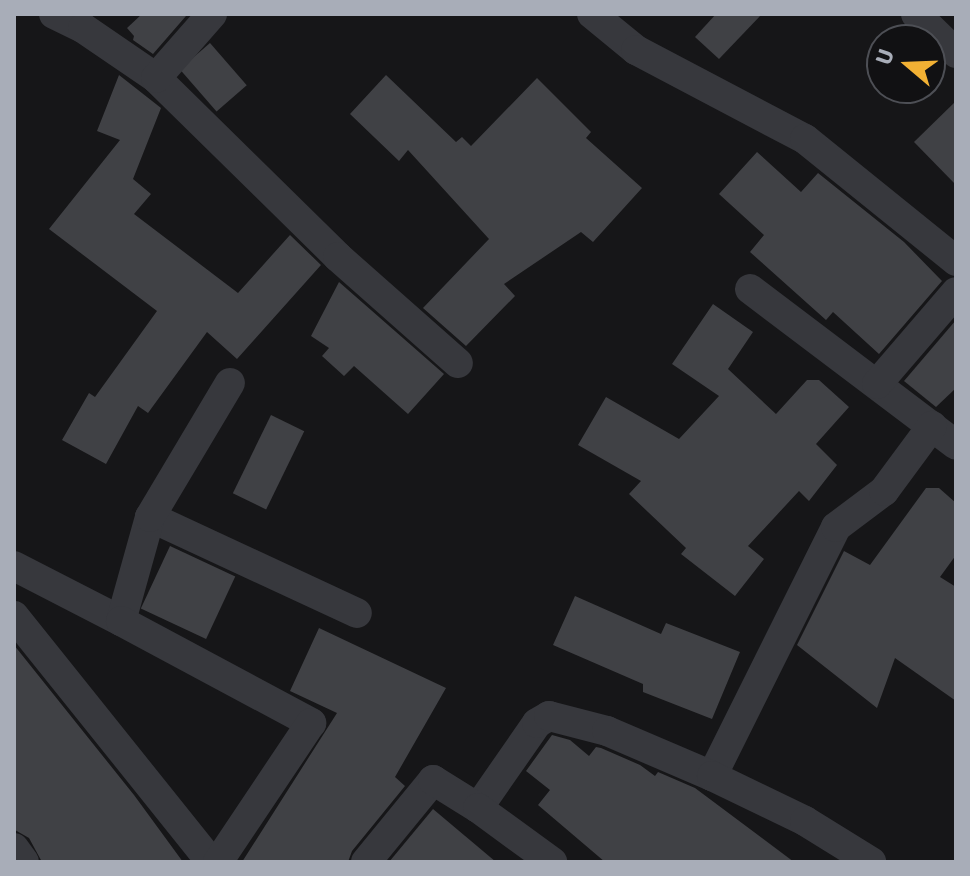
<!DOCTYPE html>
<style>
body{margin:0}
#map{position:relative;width:970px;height:876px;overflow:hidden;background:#161618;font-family:Signika,sans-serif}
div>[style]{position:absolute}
.building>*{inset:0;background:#404145;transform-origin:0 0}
.street>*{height:30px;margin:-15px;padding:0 15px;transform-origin:15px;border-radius:15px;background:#37383d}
span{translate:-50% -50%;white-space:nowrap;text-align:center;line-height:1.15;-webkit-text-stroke:6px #111113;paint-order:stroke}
.frame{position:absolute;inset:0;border:16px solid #a8adb8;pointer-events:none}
.north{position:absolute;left:866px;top:24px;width:80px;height:80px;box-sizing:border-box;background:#111113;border:2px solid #4d4f55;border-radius:50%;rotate:289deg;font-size:22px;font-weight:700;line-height:32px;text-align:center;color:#a8adb8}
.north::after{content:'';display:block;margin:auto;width:28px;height:36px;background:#f2b134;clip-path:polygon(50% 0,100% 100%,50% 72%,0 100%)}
</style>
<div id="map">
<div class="building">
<i style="clip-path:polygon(142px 14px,184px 14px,186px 16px,153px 54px,133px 40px,134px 36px,127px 28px)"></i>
<i style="clip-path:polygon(716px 14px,762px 14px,719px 59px,695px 37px)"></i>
<i style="left:210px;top:43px;width:56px;height:40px;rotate:49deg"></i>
<i style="clip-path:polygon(119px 75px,161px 108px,133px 179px,151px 194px,134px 214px,238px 293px,290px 235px,321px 265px,237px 359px,207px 332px,148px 413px,138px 406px,106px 464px,62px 440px,89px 393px,95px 397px,157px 311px,49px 229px,120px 140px,97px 131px)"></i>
<i style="clip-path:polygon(386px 75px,456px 142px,462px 137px,471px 146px,537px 78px,591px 132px,586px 138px,642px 188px,593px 242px,581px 232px,504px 284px,515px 296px,466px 346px,423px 308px,489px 239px,408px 150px,399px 161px,350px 114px)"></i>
<i style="clip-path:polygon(956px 101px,956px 185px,914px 142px)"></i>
<i style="clip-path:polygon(757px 152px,801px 192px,818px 173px,904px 242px,942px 281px,879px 354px,833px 312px,826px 320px,750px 252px,764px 235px,719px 194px)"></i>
<i style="clip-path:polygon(339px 282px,444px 374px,408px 414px,354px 366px,344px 376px,322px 356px,329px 348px,311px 336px)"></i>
<i style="clip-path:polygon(713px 304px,753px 332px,728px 369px,776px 414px,807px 380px,819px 380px,849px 407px,816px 444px,837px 465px,809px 501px,799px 491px,748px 546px,764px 559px,735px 596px,681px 554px,686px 548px,629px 494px,641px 481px,578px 445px,606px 397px,679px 439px,719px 396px,672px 364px)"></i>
<i style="clip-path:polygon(956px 320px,956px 388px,936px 407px,904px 381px)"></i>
<i style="left:271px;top:415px;width:37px;height:87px;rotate:26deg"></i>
<i style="clip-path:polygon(926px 488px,939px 488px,956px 503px,956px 555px,940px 577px,956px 587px,956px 701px,895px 658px,877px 708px,797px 645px,844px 551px,870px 565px)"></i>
<i style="left:170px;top:546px;width:72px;height:69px;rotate:25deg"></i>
<i style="clip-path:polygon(575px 596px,661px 634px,666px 623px,740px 652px,712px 719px,643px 692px,643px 684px,553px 645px)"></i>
<i style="clip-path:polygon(319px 628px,446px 688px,395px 777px,405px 786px,352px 851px,348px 862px,242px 862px,337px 713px,290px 691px)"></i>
<i style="clip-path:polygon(14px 645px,134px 795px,183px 862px,42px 862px,29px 838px,15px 830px)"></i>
<i style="clip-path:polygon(552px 735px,570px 740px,589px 756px,596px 747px,601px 748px,640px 765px,655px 776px,658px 772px,695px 788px,794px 862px,605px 862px,538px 805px,550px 790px,526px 771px)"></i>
<i style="clip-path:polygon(433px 809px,496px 862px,389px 862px)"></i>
</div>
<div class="street">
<i style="left:54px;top:14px;width:32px;rotate:26deg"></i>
<i style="left:83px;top:28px;width:88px;rotate:34.4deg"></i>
<i style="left:156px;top:78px;width:255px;rotate:44.5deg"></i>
<i style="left:338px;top:257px;width:160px;rotate:41.5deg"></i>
<i style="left:592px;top:14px;width:57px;rotate:39.3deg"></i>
<i style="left:636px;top:50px;width:191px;rotate:27.8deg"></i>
<i style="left:805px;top:139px;width:194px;rotate:38.9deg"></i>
<i style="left:916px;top:14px;width:56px;rotate:44.3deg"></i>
<i style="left:156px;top:78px;width:85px;rotate:-48.8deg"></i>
<i style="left:750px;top:289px;width:258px;rotate:37.1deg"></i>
<i style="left:877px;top:384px;width:121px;rotate:-49.3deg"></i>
<i style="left:150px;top:517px;width:228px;rotate:24.9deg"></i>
<i style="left:14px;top:566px;width:120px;rotate:27.2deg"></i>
<i style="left:121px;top:621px;width:108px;rotate:-74.4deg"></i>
<i style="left:150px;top:517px;width:156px;rotate:-59.2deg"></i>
<i style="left:14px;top:616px;width:315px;rotate:51.3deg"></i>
<i style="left:121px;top:621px;width:216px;rotate:28.2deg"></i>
<i style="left:311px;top:723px;width:167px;rotate:123.8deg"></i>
<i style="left:712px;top:776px;width:278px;rotate:-63.5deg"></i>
<i style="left:836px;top:527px;width:60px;rotate:-36.9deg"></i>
<i style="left:884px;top:491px;width:81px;rotate:-53.6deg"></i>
<i style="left:478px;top:808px;width:103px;rotate:-55.2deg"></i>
<i style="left:537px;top:723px;width:14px;rotate:-30deg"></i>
<i style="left:549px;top:716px;width:60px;rotate:14.5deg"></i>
<i style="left:607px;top:731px;width:114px;rotate:23.2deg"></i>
<i style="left:712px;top:776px;width:103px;rotate:25.8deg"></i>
<i style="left:805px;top:821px;width:78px;rotate:31.8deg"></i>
<i style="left:14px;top:848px;width:17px;rotate:54deg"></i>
<i style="left:366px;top:862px;width:106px;rotate:-50.7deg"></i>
<i style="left:433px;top:780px;width:53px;rotate:31.9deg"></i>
<i style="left:478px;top:808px;width:92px;rotate:36.1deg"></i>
</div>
<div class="frame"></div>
<div class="north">U</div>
</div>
